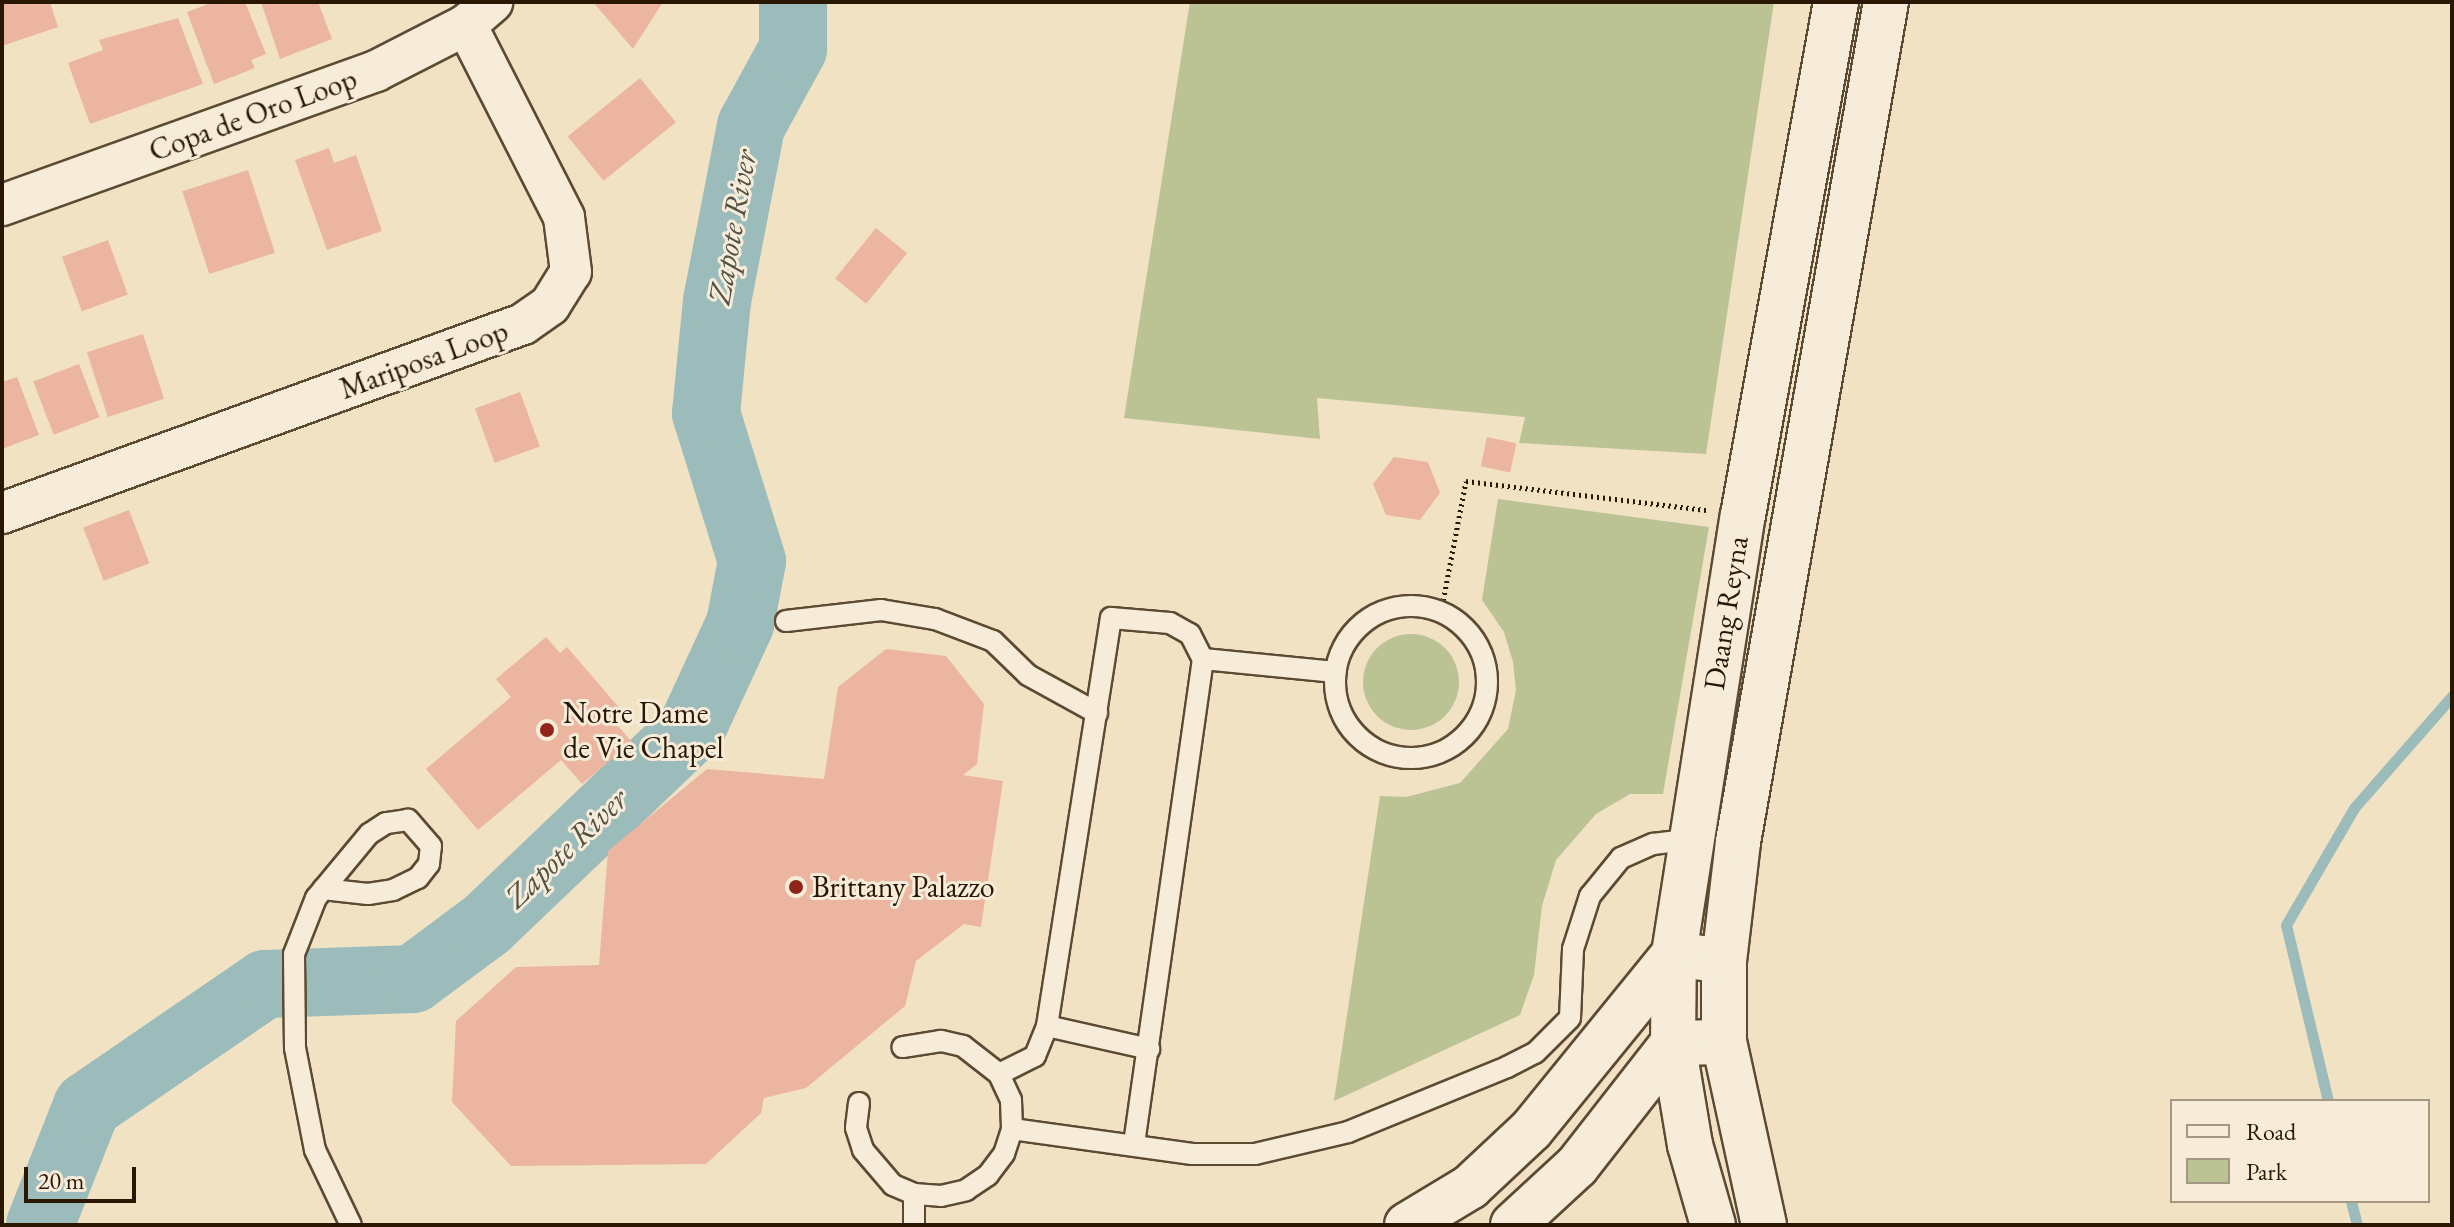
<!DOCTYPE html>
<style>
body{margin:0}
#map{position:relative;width:2454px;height:1227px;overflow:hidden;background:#f1e2c4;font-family:"EB Garamond",serif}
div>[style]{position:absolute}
.green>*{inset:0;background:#bbc394}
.round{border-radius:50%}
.stream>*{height:11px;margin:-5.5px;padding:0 5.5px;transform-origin:5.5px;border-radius:5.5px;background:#9cbcbb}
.river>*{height:68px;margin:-34px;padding:0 34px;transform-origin:34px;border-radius:34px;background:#9cbcbb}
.building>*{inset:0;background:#ebb5a0;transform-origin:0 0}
.path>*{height:5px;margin-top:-2.5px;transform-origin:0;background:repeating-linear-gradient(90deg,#2a1702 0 2px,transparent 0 6px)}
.roads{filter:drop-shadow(2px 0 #5c4a32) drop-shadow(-2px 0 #5c4a32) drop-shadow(0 2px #5c4a32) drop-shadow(0 -2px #5c4a32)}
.service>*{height:20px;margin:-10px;padding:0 10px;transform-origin:10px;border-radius:10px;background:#f6ecd9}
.service>.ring{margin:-10px;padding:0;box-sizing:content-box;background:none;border:20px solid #f6ecd9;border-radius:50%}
.minor>*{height:40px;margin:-20px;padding:0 20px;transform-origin:20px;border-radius:20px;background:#f6ecd9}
.tertiary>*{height:44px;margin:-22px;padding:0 22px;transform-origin:22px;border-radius:22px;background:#f6ecd9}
.secondary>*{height:44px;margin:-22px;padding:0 22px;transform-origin:22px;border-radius:22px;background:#f6ecd9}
.dots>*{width:22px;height:22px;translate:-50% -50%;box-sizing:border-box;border:4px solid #f6ecd9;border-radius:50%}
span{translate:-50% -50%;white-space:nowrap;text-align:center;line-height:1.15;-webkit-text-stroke:6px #f6ecd9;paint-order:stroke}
.street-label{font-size:30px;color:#2a1702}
.poi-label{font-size:30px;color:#2a1702}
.left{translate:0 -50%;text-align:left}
.water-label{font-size:32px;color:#525143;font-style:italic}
.frame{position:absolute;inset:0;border:4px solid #2a1702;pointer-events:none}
.legend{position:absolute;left:2170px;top:1099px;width:260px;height:104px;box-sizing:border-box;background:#f6ecd9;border:2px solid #a49783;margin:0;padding:10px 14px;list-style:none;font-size:24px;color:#2a1702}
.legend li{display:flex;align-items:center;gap:16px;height:40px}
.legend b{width:40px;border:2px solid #a49783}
.scale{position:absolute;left:24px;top:1167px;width:112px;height:36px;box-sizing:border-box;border:4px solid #2a1702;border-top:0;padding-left:10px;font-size:24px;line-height:28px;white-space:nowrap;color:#2a1702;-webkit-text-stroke:6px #f6ecd9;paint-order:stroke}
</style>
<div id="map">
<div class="green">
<i style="clip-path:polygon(1190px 2px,1774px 2px,1706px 454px,1519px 443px,1525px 417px,1317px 398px,1320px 439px,1124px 418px)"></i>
<i style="clip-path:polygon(1498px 499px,1709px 527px,1663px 794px,1630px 794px,1596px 814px,1556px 860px,1542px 906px,1534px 975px,1520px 1015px,1334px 1101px,1380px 796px,1406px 797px,1460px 783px,1508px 729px,1516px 690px,1513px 662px,1504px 632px,1482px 600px)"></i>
<i class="round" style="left:1363px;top:634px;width:96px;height:96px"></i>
</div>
<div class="stream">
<i style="left:2328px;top:1101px;width:181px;rotate:-103.4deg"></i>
<i style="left:2286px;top:925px;width:135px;rotate:-59.8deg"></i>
<i style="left:2354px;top:808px;width:149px;rotate:-48.8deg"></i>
<i style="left:2351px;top:1201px;width:25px;rotate:76deg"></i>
</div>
<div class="river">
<i style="left:40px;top:1225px;width:128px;rotate:-68.4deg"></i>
<i style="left:87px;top:1106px;width:216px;rotate:-34.4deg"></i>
<i style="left:265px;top:984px;width:148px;rotate:-1.9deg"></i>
<i style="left:413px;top:979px;width:92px;rotate:-36.6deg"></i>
<i style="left:487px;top:924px;width:284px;rotate:-43.7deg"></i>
<i style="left:692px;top:728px;width:115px;rotate:-65.2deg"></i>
<i style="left:740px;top:624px;width:64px;rotate:-79.2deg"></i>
<i style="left:752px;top:561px;width:155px;rotate:-107.3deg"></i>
<i style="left:706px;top:413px;width:113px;rotate:-84.4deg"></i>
<i style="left:717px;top:301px;width:178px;rotate:-79deg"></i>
<i style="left:751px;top:126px;width:88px;rotate:-61.4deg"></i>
<i style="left:793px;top:49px;width:47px;rotate:-90deg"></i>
</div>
<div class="building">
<i style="clip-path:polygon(2px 2px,50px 2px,58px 27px,2px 46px)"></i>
<i style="clip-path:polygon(214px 2px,245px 2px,266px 54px,251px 60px,255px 68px,214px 84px,187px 12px)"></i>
<i style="clip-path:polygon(261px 2px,318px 2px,332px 39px,280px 59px)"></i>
<i style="clip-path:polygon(593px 2px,663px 2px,633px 49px)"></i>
<i style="clip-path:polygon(178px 18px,203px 84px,90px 124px,68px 63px,103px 50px,99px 40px)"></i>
<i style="left:640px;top:78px;width:57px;height:93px;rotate:51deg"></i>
<i style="clip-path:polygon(329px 148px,334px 163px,356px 155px,382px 231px,327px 250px,295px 160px)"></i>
<i style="left:248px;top:170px;width:87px;height:69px;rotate:72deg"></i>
<i style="left:876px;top:228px;width:40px;height:65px;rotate:39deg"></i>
<i style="left:108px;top:240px;width:58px;height:49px;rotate:70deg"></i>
<i style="left:143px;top:334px;width:68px;height:59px;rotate:72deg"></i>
<i style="left:79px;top:364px;width:57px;height:49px;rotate:69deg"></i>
<i style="clip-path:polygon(17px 377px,39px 435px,2px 449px,2px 382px)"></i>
<i style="left:520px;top:392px;width:58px;height:48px;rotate:70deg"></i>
<i style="left:1487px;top:437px;width:30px;height:30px;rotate:12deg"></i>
<i style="clip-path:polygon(1394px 457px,1428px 462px,1440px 493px,1420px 520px,1386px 515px,1373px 484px)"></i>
<i style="left:129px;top:510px;width:57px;height:49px;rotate:69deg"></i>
<i style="clip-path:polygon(546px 637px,560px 653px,567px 647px,622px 711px,612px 719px,632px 742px,582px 784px,561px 760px,478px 830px,426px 769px,511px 697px,496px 679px)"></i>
<i style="clip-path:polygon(886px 649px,946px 656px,984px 704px,977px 764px,963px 775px,1003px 781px,981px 927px,964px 924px,916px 961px,905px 1006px,806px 1088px,764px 1098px,761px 1113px,706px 1164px,511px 1166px,452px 1102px,456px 1021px,516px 967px,599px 965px,608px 851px,707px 769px,824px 779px,838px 687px)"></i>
</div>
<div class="path">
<i style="left:1441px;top:612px;width:133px;rotate:-79.2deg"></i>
<i style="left:1466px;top:481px;width:242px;rotate:6.9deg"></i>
</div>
<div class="roads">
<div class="service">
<i class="ring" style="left:1335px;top:606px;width:132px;height:132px"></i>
<i style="left:786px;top:621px;width:96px;rotate:-6.6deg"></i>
<i style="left:881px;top:610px;width:55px;rotate:9.5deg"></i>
<i style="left:935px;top:619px;width:62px;rotate:20.8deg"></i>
<i style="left:993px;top:641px;width:49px;rotate:44.2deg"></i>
<i style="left:1028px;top:675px;width:79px;rotate:28.8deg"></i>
<i style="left:1203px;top:659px;width:133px;rotate:5.6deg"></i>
<i style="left:323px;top:889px;width:45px;rotate:6.3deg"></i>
<i style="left:368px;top:894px;width:25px;rotate:-9deg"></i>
<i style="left:393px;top:890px;width:28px;rotate:-26deg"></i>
<i style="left:418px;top:878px;width:18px;rotate:-52deg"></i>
<i style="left:429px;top:864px;width:18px;rotate:-84deg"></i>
<i style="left:431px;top:846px;width:35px;rotate:-131deg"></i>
<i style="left:408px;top:820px;width:22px;rotate:172deg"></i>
<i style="left:386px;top:823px;width:20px;rotate:147deg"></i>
<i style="left:369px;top:834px;width:83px;rotate:129.6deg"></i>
<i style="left:316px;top:898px;width:60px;rotate:111.4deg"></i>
<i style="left:294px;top:954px;width:94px;rotate:89.4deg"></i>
<i style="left:295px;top:1048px;width:104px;rotate:78.9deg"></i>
<i style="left:315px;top:1150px;width:83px;rotate:64.4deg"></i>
<i style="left:1047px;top:1026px;width:105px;rotate:12.7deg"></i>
<i style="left:999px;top:1074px;width:40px;rotate:-26.6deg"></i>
<i style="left:1035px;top:1056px;width:32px;rotate:-68deg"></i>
<i style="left:1047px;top:1026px;width:413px;rotate:-81.1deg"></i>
<i style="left:1111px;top:618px;width:59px;rotate:4.8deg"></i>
<i style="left:1170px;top:623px;width:23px;rotate:29deg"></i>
<i style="left:1190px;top:634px;width:28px;rotate:63deg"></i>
<i style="left:1203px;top:659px;width:489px;rotate:98.1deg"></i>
<i style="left:859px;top:1103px;width:25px;rotate:97deg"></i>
<i style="left:856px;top:1128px;width:23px;rotate:72deg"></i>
<i style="left:863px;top:1150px;width:46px;rotate:49.4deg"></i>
<i style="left:893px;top:1185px;width:23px;rotate:23deg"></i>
<i style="left:914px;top:1194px;width:27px;rotate:4deg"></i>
<i style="left:941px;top:1196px;width:26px;rotate:-13deg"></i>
<i style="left:966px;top:1190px;width:27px;rotate:-34deg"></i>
<i style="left:988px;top:1175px;width:26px;rotate:-53deg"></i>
<i style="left:1004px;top:1154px;width:26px;rotate:-72deg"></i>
<i style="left:1012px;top:1129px;width:29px;rotate:-92deg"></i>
<i style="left:1011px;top:1100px;width:29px;rotate:-115deg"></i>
<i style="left:999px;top:1074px;width:46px;rotate:-142.1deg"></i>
<i style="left:963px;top:1046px;width:23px;rotate:-167deg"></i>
<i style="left:941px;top:1041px;width:39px;rotate:171deg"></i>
<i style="left:1012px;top:1129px;width:182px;rotate:7.9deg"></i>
<i style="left:1192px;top:1154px;width:63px"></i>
<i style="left:1255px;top:1154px;width:96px;rotate:-13.3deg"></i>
<i style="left:1348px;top:1132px;width:172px;rotate:-22.2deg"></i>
<i style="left:1507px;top:1067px;width:31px;rotate:-27deg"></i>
<i style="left:1535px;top:1053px;width:49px;rotate:-45deg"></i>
<i style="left:1570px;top:1018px;width:69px;rotate:-87.5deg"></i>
<i style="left:1573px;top:949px;width:56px;rotate:-72.2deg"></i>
<i style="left:1590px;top:896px;width:49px;rotate:-50.8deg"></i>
<i style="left:1621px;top:858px;width:35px;rotate:-24deg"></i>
<i style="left:1653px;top:844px;width:41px;rotate:-7deg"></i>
<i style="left:914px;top:1194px;width:31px;rotate:90deg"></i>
</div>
<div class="minor">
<i style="left:2px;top:205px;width:397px;rotate:-19.7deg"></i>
<i style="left:376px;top:71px;width:101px;rotate:-27.1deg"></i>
<i style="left:466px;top:25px;width:35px;rotate:-41deg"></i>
<i style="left:2px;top:513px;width:554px;rotate:-19.94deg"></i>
<i style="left:523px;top:324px;width:33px;rotate:-35deg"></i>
<i style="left:550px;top:305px;width:39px;rotate:-58deg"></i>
<i style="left:571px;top:272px;width:55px;rotate:-97.3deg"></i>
<i style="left:564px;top:217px;width:216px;rotate:-117deg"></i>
</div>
<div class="tertiary">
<i style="left:1407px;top:1225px;width:74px;rotate:-31.1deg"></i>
<i style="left:1470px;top:1187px;width:83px;rotate:-43.1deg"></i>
<i style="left:1531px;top:1130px;width:227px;rotate:-50.9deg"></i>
<i style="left:1674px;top:954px;width:50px;rotate:8deg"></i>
<i style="left:1513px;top:1225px;width:87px;rotate:-42.7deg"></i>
<i style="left:1577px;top:1166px;width:156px;rotate:-52deg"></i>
<i style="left:1673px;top:1043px;width:51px;rotate:-1.1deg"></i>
</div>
<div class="secondary">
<i style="left:1713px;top:1225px;width:83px;rotate:-106deg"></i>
<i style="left:1690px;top:1145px;width:103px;rotate:-99.5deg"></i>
<i style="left:1673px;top:1043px;width:89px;rotate:-89.4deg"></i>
<i style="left:1674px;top:954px;width:444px;rotate:-81.1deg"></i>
<i style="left:1743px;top:515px;width:521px;rotate:-79.72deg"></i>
<i style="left:1764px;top:1225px;width:187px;rotate:-102.3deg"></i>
<i style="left:1724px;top:1042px;width:81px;rotate:-90deg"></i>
<i style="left:1724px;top:961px;width:120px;rotate:-83.3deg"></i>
<i style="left:1738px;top:842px;width:853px;rotate:-80.01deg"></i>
</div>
</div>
<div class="dots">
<i style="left:547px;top:730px;background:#8f2418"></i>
<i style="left:796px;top:887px;background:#8f2418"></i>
</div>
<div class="street-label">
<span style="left:253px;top:115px;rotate:-20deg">Copa de Oro Loop</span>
<span style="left:424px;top:360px;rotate:-20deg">Mariposa Loop</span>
<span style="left:1726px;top:613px;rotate:-81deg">Daang Reyna</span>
</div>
<div class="poi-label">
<span class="left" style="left:563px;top:730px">Notre Dame<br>de Vie Chapel</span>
<span class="left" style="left:812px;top:887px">Brittany Palazzo</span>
</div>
<div class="water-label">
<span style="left:732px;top:227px;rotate:-80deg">Zapote River</span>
<span style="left:566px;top:848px;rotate:-44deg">Zapote River</span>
</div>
<div class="frame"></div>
<ul class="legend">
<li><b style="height:10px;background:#f6ecd9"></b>Road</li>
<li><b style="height:22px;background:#bbc394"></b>Park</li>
</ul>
<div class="scale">20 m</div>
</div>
